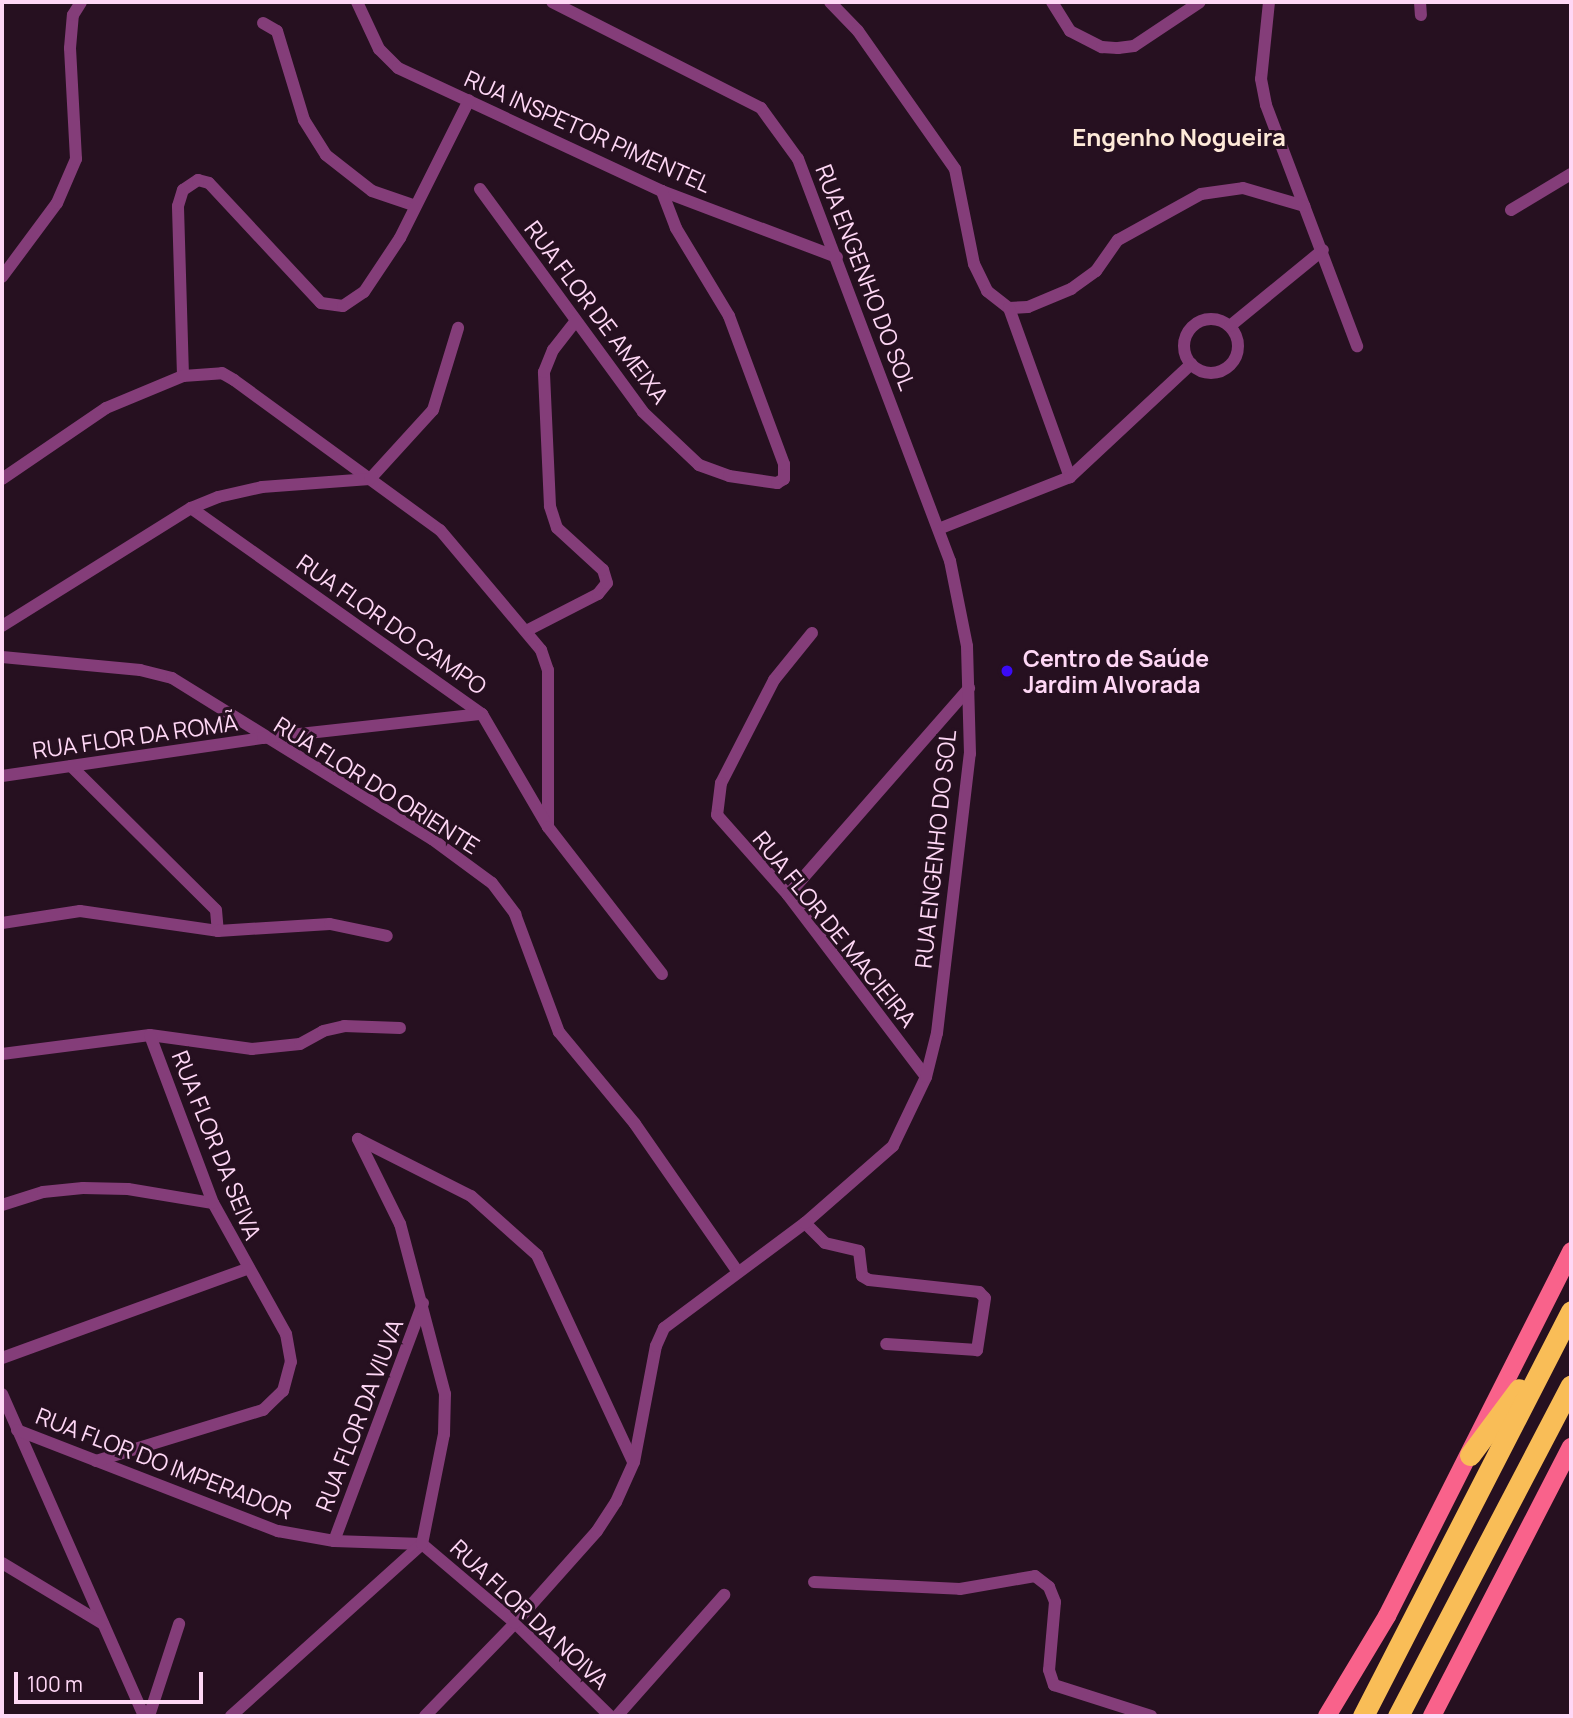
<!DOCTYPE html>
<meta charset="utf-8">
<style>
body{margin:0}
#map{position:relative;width:1573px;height:1718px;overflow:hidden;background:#261020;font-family:Manrope,sans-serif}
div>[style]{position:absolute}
.minor>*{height:12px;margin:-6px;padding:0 6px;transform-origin:6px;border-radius:6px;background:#843d79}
.minor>.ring{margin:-6px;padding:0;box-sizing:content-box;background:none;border:12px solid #843d79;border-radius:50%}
.primary>*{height:18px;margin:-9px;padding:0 9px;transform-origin:9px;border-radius:9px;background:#f9628b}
.motorway>*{height:21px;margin:-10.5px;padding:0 10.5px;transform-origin:10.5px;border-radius:10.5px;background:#f9bd57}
.dots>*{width:19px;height:19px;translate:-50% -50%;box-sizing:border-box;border:4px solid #261020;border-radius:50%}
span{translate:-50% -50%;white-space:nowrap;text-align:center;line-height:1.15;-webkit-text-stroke:6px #261020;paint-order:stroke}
.street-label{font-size:23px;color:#fed7f5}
.poi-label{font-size:23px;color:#fed7f5;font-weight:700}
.left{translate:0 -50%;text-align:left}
.neighbourhood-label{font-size:24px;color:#feead9;font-weight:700}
.frame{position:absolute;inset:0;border:4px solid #fed7f5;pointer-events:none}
.scale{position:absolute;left:14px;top:1672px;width:189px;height:32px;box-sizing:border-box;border:4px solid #fed7f5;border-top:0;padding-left:9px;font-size:21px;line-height:24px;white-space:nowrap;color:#fed7f5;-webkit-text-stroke:5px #261020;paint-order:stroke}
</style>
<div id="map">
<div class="minor">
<i style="left:357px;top:2px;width:52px;rotate:64.9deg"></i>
<i style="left:379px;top:49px;width:27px;rotate:45deg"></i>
<i style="left:398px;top:68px;width:291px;rotate:25deg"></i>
<i style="left:662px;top:191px;width:187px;rotate:20.7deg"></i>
<i style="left:830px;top:2px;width:40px;rotate:46deg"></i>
<i style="left:858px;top:31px;width:169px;rotate:54.9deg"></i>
<i style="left:955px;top:169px;width:97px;rotate:78.7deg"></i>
<i style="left:974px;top:264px;width:30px;rotate:64deg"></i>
<i style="left:987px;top:291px;width:28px;rotate:38deg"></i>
<i style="left:1052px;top:2px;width:34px;rotate:58deg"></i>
<i style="left:1070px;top:31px;width:36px;rotate:27deg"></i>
<i style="left:1102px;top:47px;width:16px;rotate:4deg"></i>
<i style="left:1118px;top:48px;width:16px;rotate:-7deg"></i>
<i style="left:1134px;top:46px;width:79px;rotate:-33.7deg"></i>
<i style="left:1269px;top:2px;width:77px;rotate:95.9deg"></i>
<i style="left:1261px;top:79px;width:26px;rotate:79deg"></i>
<i style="left:1266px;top:105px;width:258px;rotate:69.3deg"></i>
<i style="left:1420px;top:2px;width:13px;rotate:86deg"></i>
<i style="left:263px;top:23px;width:16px;rotate:30deg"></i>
<i style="left:277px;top:31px;width:93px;rotate:73.1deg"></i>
<i style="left:304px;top:120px;width:41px;rotate:57.8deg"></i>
<i style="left:326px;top:155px;width:58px;rotate:38deg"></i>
<i style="left:372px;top:191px;width:46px;rotate:18.8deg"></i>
<i style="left:480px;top:189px;width:276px;rotate:53.8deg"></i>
<i style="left:643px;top:412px;width:77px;rotate:43.4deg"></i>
<i style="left:699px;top:465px;width:32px;rotate:20deg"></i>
<i style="left:729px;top:476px;width:49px;rotate:8.3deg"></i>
<i style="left:777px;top:483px;width:8px;rotate:-30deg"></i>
<i style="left:784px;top:479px;width:15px;rotate:-90deg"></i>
<i style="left:784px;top:464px;width:158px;rotate:-110.4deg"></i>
<i style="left:729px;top:316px;width:103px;rotate:-121.1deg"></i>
<i style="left:676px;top:228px;width:40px;rotate:-111deg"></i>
<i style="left:1511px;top:210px;width:70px;rotate:-31deg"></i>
<i style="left:2px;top:277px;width:92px;rotate:-53.4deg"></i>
<i style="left:57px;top:203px;width:48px;rotate:-66.6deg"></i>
<i style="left:76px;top:159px;width:111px;rotate:-93.1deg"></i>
<i style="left:70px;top:48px;width:33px;rotate:-85deg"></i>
<i style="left:73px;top:15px;width:15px;rotate:-58deg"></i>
<i style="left:1009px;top:308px;width:19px;rotate:-3deg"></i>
<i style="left:1028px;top:307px;width:47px;rotate:-22.7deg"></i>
<i style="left:1071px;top:289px;width:31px;rotate:-36deg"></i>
<i style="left:1096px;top:271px;width:38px;rotate:-55deg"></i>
<i style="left:1118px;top:240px;width:95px;rotate:-29deg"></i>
<i style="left:1201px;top:194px;width:42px;rotate:-8.1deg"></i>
<i style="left:1243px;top:188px;width:64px;rotate:16.4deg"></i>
<i style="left:1009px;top:308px;width:180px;rotate:70.2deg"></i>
<i class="ring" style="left:1184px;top:319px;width:42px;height:42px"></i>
<i style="left:1230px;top:326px;width:120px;rotate:-39.3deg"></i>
<i style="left:183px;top:376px;width:170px;rotate:-91.7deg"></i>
<i style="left:178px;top:206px;width:17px;rotate:-73deg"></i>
<i style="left:183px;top:190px;width:18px;rotate:-34deg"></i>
<i style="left:198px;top:180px;width:11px;rotate:15deg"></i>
<i style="left:209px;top:183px;width:164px;rotate:47deg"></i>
<i style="left:321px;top:303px;width:22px;rotate:8deg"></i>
<i style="left:343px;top:306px;width:25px;rotate:-34deg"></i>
<i style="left:364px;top:292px;width:65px;rotate:-56.3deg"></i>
<i style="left:400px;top:238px;width:154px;rotate:-63.4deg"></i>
<i style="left:2px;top:479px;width:126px;rotate:-34.3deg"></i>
<i style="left:106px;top:408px;width:83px;rotate:-22.6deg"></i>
<i style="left:183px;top:376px;width:39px;rotate:-4deg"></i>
<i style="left:222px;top:373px;width:14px;rotate:30deg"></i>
<i style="left:234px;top:380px;width:255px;rotate:36.1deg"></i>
<i style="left:440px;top:530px;width:157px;rotate:49.9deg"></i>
<i style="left:541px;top:650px;width:21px;rotate:71deg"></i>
<i style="left:548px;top:670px;width:157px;rotate:90deg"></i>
<i style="left:191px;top:508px;width:357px;rotate:35.3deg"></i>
<i style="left:482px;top:714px;width:131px;rotate:59.7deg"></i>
<i style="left:548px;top:827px;width:186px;rotate:52.2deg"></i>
<i style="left:941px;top:528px;width:139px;rotate:-21.6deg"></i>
<i style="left:1070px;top:477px;width:166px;rotate:-43deg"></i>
<i style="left:2px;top:626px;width:223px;rotate:-32deg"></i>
<i style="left:191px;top:508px;width:29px;rotate:-22deg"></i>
<i style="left:218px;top:497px;width:45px;rotate:-12.8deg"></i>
<i style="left:262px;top:487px;width:108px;rotate:-4.2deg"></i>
<i style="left:370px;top:479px;width:93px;rotate:-47.6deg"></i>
<i style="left:433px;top:410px;width:86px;rotate:-73deg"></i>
<i style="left:526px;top:631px;width:81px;rotate:-27.2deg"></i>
<i style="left:598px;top:594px;width:14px;rotate:-51deg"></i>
<i style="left:607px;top:583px;width:14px;rotate:-107deg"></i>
<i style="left:603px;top:570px;width:62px;rotate:-137.6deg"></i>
<i style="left:557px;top:528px;width:23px;rotate:-108deg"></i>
<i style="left:550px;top:506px;width:134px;rotate:-92.6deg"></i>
<i style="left:544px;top:372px;width:24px;rotate:-68deg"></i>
<i style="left:553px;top:350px;width:37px;rotate:-52deg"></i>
<i style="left:812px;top:633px;width:60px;rotate:129deg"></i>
<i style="left:774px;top:680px;width:116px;rotate:117.2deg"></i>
<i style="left:721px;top:783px;width:32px;rotate:97deg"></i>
<i style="left:717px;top:815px;width:107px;rotate:48.4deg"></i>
<i style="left:788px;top:895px;width:228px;rotate:52.8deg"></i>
<i style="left:2px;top:657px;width:139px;rotate:5.4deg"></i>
<i style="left:140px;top:670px;width:33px;rotate:14deg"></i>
<i style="left:172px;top:678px;width:306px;rotate:31.8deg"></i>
<i style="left:432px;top:839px;width:74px;rotate:36.3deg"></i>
<i style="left:492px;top:883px;width:39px;rotate:53deg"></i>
<i style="left:515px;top:914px;width:126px;rotate:69.6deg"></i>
<i style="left:559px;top:1032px;width:119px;rotate:50.4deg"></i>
<i style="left:635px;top:1124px;width:179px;rotate:55.2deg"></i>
<i style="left:71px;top:766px;width:204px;rotate:44.8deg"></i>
<i style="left:216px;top:910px;width:21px;rotate:85deg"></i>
<i style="left:2px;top:776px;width:264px;rotate:-8.3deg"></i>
<i style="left:263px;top:738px;width:220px;rotate:-6.3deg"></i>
<i style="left:788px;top:895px;width:275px;rotate:-48.8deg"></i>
<i style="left:2px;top:923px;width:79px;rotate:-8.7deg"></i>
<i style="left:80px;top:911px;width:139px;rotate:8.2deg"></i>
<i style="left:218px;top:931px;width:112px;rotate:-3.6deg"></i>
<i style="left:330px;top:924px;width:58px;rotate:11.9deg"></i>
<i style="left:2px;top:1054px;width:149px;rotate:-7.3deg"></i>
<i style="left:150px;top:1035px;width:103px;rotate:7.8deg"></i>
<i style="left:252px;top:1049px;width:48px;rotate:-5.9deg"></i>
<i style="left:300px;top:1044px;width:26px;rotate:-29deg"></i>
<i style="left:323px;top:1031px;width:22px;rotate:-13deg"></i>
<i style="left:344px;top:1026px;width:56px;rotate:2deg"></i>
<i style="left:358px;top:1139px;width:127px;rotate:26.8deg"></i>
<i style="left:471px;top:1196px;width:89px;rotate:41.8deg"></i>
<i style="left:537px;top:1255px;width:228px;rotate:65.1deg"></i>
<i style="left:2px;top:1205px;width:43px;rotate:-17.6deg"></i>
<i style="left:43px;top:1192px;width:40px;rotate:-5.7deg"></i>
<i style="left:83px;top:1188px;width:45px;rotate:1.3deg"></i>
<i style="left:128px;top:1189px;width:86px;rotate:9.4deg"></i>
<i style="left:805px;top:1223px;width:28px;rotate:45deg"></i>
<i style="left:825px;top:1243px;width:35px;rotate:13deg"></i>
<i style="left:859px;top:1251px;width:25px;rotate:83deg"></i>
<i style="left:862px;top:1276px;width:8px;rotate:30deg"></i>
<i style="left:869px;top:1280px;width:111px;rotate:6.2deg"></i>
<i style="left:979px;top:1292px;width:8px;rotate:45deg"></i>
<i style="left:985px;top:1298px;width:53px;rotate:98.7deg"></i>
<i style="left:977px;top:1350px;width:91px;rotate:-176.2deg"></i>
<i style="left:2px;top:1358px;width:260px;rotate:-20deg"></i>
<i style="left:2px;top:1394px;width:352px;rotate:66.2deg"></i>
<i style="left:17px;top:1430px;width:280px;rotate:21.2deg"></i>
<i style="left:278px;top:1531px;width:57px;rotate:10.1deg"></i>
<i style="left:334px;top:1541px;width:88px;rotate:2deg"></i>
<i style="left:96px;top:1461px;width:175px;rotate:-17deg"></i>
<i style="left:263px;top:1410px;width:28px;rotate:-44deg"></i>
<i style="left:283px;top:1391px;width:30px;rotate:-75deg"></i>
<i style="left:291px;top:1362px;width:28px;rotate:-100deg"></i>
<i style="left:286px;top:1334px;width:150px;rotate:-119.1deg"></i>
<i style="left:213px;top:1203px;width:179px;rotate:-110.6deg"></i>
<i style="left:334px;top:1541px;width:254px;rotate:-69.5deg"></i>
<i style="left:422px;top:1544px;width:122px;rotate:40.3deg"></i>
<i style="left:515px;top:1623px;width:133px;rotate:44.4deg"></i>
<i style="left:2px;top:1563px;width:118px;rotate:31.1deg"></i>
<i style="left:814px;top:1582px;width:146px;rotate:2.7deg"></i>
<i style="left:960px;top:1589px;width:76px;rotate:-9.8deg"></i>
<i style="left:1035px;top:1576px;width:18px;rotate:38deg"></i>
<i style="left:1049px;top:1587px;width:16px;rotate:68deg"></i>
<i style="left:1055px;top:1602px;width:68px;rotate:95deg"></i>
<i style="left:1049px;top:1670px;width:16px;rotate:72deg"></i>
<i style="left:1054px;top:1685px;width:102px;rotate:17.7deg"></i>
<i style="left:149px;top:1716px;width:97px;rotate:-71.9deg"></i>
<i style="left:231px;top:1716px;width:257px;rotate:-42deg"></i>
<i style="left:422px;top:1544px;width:112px;rotate:-78.7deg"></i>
<i style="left:444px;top:1434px;width:40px;rotate:-88.6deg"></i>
<i style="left:445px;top:1394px;width:176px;rotate:-104.8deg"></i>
<i style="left:400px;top:1224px;width:95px;rotate:-116.3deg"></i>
<i style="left:425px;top:1716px;width:129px;rotate:-45.9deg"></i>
<i style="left:515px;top:1623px;width:123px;rotate:-48.3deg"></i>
<i style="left:597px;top:1531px;width:35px;rotate:-57deg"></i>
<i style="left:616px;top:1502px;width:44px;rotate:-65.8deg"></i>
<i style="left:634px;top:1462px;width:118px;rotate:-79.3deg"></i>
<i style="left:656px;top:1346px;width:20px;rotate:-66deg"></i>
<i style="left:664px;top:1328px;width:176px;rotate:-36.7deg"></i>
<i style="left:805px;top:1223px;width:117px;rotate:-41.2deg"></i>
<i style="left:893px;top:1146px;width:76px;rotate:-64.4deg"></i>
<i style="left:926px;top:1077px;width:45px;rotate:-76deg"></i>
<i style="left:937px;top:1033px;width:281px;rotate:-83.3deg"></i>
<i style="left:970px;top:754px;width:108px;rotate:-91.6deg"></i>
<i style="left:967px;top:646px;width:87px;rotate:-101.3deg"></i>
<i style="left:950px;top:561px;width:430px;rotate:-110.7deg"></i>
<i style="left:798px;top:159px;width:63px;rotate:-126deg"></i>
<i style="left:761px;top:108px;width:234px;rotate:-153.1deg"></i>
<i style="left:617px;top:1716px;width:162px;rotate:-48.5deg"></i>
</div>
<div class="primary">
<i style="left:1327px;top:1716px;width:117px;rotate:-59deg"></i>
<i style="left:1387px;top:1616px;width:409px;rotate:-63.2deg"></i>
<i style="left:1432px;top:1716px;width:303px;rotate:-62.7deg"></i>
</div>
<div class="motorway">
<i style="left:1470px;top:1455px;width:82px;rotate:-53.4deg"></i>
<i style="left:1363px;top:1716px;width:455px;rotate:-62.8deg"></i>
<i style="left:1398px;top:1716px;width:373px;rotate:-62.4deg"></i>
</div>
<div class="dots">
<i style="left:1007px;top:671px;background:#3b0bf6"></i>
</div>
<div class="street-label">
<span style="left:588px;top:131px;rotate:24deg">RUA INSPETOR PIMENTEL</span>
<span style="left:866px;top:277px;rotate:69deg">RUA ENGENHO DO SOL</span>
<span style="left:597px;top:312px;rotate:53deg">RUA FLOR DE AMEIXA</span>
<span style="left:392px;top:624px;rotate:35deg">RUA FLOR DO CAMPO</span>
<span style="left:135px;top:736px;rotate:-8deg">RUA FLOR DA ROMÃ</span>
<span style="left:377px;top:785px;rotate:32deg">RUA FLOR DO ORIENTE</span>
<span style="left:935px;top:849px;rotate:-84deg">RUA ENGENHO DO SOL</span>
<span style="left:835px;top:929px;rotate:51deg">RUA FLOR DE MACIEIRA</span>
<span style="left:217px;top:1145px;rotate:68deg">RUA FLOR DA SEIVA</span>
<span style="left:359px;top:1415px;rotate:-69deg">RUA FLOR DA VIUVA</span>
<span style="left:164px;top:1463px;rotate:21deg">RUA FLOR DO IMPERADOR</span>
<span style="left:530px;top:1614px;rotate:43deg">RUA FLOR DA NOIVA</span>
</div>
<div class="poi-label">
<span class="left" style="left:1023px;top:671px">Centro de Saúde<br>Jardim Alvorada</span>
</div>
<div class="neighbourhood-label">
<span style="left:1179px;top:137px">Engenho Nogueira</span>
</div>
<div class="frame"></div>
<div class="scale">100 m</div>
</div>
